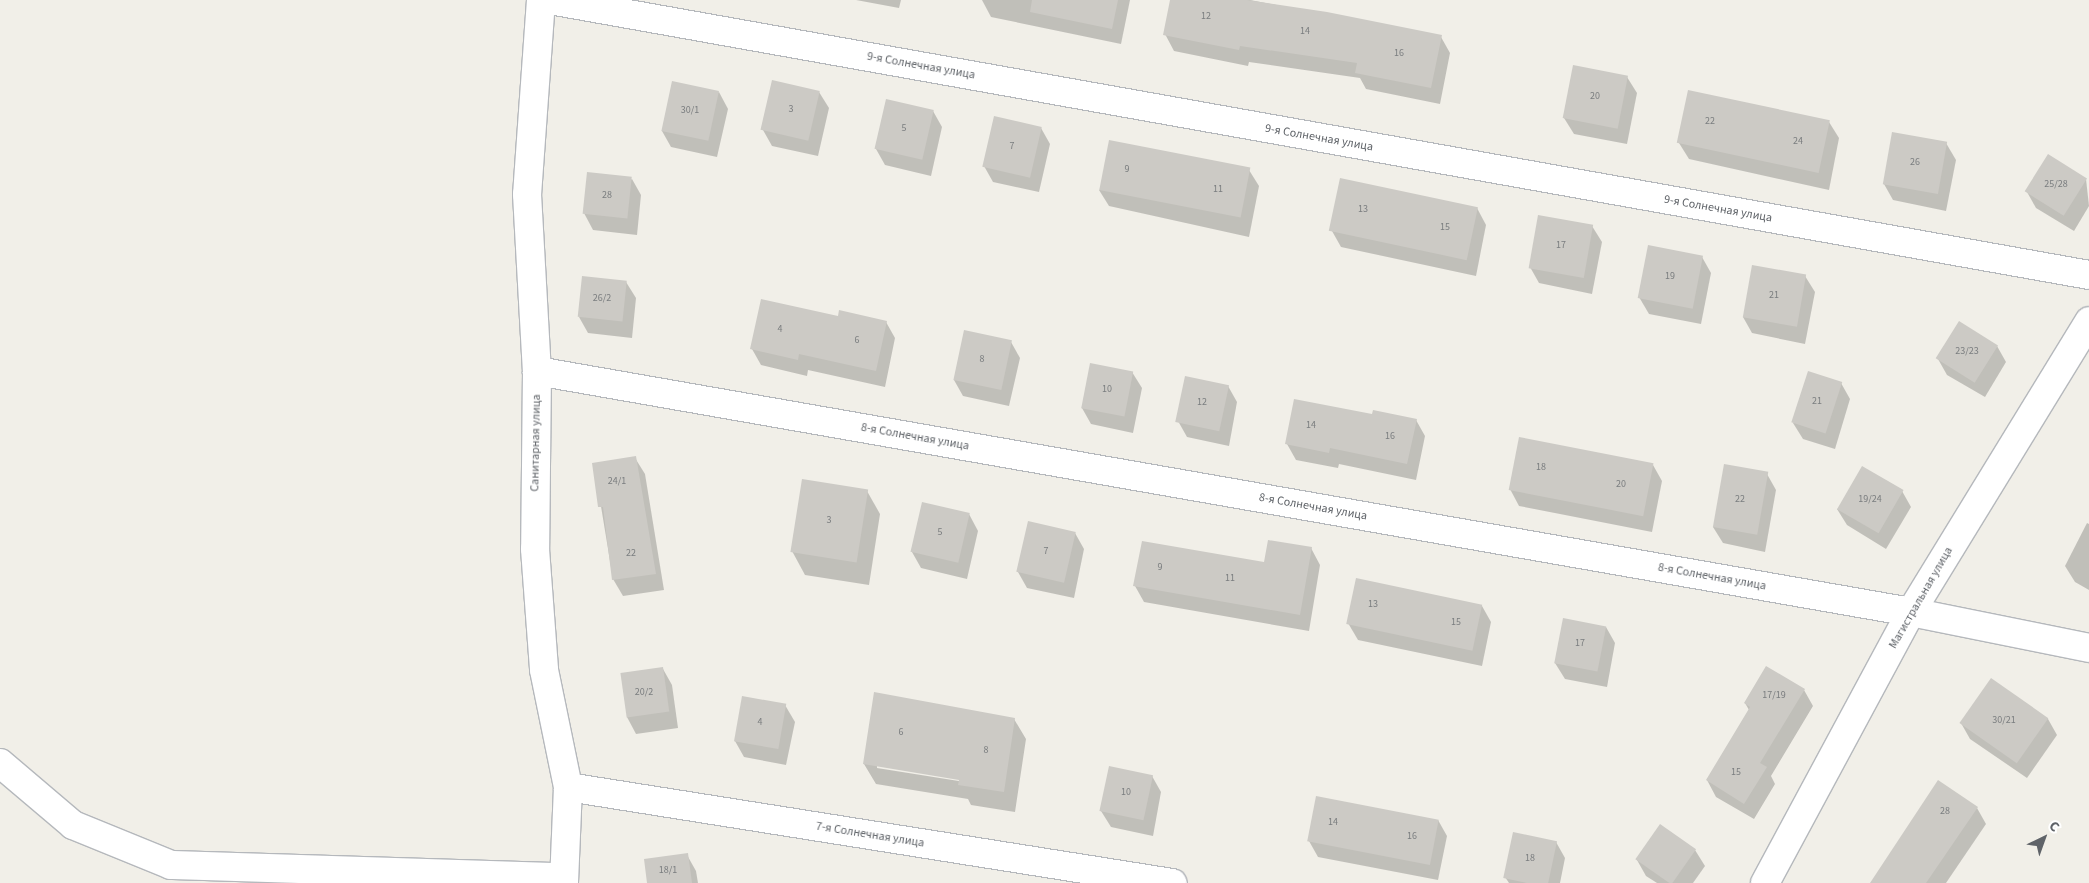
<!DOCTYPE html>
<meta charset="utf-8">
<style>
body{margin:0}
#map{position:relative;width:2089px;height:883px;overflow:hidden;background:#f1efe8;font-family:"Source Sans 3",sans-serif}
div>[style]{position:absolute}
.shadow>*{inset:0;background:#0003}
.building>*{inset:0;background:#cccac5;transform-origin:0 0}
.roads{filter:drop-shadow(1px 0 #b5b8bc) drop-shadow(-1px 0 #b5b8bc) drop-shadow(0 1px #b5b8bc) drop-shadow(0 -1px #b5b8bc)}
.minor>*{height:28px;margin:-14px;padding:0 14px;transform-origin:14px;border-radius:14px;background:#fff}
span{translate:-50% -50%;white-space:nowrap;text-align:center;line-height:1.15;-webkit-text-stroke:4px #fff;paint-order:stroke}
.number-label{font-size:10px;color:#7a7d7f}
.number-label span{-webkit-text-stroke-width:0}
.street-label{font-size:12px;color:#5f6368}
.north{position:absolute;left:2019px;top:813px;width:50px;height:50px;-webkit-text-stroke:4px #fff;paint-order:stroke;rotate:42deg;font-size:14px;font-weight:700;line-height:20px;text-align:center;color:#5f6368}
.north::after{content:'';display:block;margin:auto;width:18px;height:22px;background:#5f6368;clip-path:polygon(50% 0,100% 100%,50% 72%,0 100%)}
</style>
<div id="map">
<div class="shadow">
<i style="clip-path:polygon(856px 0,901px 0,899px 8px)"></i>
<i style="clip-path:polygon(982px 0,1130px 0,1121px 44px,991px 17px)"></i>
<i style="clip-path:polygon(1172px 0,1250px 0,1441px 37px,1450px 53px,1440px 104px,1366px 89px,1360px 78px,1249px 62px,1248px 66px,1174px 51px,1165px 34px)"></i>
<i style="clip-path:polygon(1627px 77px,1637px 93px,1627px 144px,1574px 134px,1564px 118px)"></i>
<i style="clip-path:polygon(719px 92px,728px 109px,717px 157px,671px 147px,662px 131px)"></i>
<i style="clip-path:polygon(819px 92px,829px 108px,818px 156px,772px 146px,763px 130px)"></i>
<i style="clip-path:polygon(933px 111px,942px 127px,931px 176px,885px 165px,876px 149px)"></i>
<i style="clip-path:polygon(1829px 122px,1839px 138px,1829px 190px,1689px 159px,1679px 143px)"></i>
<i style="clip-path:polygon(1041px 128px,1050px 144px,1039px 192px,993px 182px,984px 166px)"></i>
<i style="clip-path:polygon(1946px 143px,1956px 160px,1946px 211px,1893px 200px,1884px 184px)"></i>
<i style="clip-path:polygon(1249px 170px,1259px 186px,1249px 237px,1109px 206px,1099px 190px)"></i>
<i style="clip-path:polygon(632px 179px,641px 195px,637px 235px,593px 230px,584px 213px)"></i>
<i style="clip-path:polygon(2086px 179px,2089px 206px,2074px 231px,2036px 208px,2027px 192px)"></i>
<i style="clip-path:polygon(1477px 208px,1486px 225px,1476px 276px,1341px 247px,1332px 231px)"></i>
<i style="clip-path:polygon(1592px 226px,1602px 242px,1592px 294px,1539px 283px,1530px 267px)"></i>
<i style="clip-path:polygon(1702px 257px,1711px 273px,1701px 324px,1649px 314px,1639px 297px)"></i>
<i style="clip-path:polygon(1805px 276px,1815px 292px,1805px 344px,1752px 333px,1743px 317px)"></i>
<i style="clip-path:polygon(626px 282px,636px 298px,632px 338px,588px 333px,579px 317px)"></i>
<i style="clip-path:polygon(839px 318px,886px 322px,895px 338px,885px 387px,808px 370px,807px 376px,761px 365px,752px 349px)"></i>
<i style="clip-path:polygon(1011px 342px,1020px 358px,1009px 406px,963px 396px,954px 380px)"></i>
<i style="clip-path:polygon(1997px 346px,2006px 362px,1985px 397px,1947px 375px,1938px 359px)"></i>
<i style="clip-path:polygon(1132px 372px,1142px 388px,1133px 433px,1091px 424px,1082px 408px)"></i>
<i style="clip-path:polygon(1841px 383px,1850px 399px,1835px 449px,1803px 439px,1793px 423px)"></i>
<i style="clip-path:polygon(1228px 386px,1237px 402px,1229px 446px,1187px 437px,1178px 421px)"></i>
<i style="clip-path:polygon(1373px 416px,1416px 420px,1425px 436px,1416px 480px,1339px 464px,1338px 468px,1296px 460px,1287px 444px)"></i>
<i style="clip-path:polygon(635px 458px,645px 474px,664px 590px,623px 596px,613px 579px,594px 464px)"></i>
<i style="clip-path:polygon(1653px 465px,1662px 481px,1652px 532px,1519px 506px,1510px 489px)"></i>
<i style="clip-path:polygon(1767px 474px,1776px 490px,1765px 552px,1723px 543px,1713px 527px)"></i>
<i style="clip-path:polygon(867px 491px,880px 514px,869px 585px,805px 575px,792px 551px)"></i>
<i style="clip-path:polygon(1902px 491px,1911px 507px,1886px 549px,1847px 525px,1837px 509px)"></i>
<i style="clip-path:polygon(969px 514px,978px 531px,967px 579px,921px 568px,912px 552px)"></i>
<i style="clip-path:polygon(2087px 523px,2089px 524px,2089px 590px,2075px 582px,2065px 566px)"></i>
<i style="clip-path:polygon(1075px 533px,1084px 549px,1074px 598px,1027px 588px,1018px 572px)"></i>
<i style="clip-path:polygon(1311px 548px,1320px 565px,1309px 631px,1144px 602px,1135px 586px,1265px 563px)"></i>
<i style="clip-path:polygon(1482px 606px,1491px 622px,1482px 666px,1358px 640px,1348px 623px)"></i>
<i style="clip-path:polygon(1606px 627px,1615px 643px,1607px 687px,1565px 679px,1555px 663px)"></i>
<i style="clip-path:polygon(663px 669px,672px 685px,678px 728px,636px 734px,627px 717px)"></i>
<i style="clip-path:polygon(1804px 690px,1813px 706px,1771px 776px,1775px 784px,1754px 819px,1716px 797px,1707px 780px,1749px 710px,1745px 703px)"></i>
<i style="clip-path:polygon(785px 705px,795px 722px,786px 765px,744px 757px,735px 741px)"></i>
<i style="clip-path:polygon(evenodd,1014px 719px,1026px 739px,1015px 812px,971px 805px,968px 799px,876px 784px,864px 764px,1014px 719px,877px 765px,965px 780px,965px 782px,877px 768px,877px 765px)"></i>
<i style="clip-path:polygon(2048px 719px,2057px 735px,2027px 778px,1970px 739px,1961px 723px)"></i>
<i style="clip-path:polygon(1152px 776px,1161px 792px,1153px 836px,1111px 827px,1101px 811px)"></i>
<i style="clip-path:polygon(1977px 808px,1986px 824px,1946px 883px,1871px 883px)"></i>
<i style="clip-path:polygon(1438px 820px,1447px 836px,1438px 880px,1318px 857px,1309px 841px)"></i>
<i style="clip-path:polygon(1556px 842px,1565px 858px,1560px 883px,1509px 883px,1505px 877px)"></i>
<i style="clip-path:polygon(1695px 850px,1705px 866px,1693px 883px,1657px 883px,1646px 876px,1637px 860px)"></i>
<i style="clip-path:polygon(687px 855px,696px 871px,698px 883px,648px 883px)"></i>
</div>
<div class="building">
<i style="clip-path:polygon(1032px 0,1118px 0,1112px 29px,1030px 12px)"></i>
<i style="clip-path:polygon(1170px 0,1247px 0,1327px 12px,1442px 35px,1431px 88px,1355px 73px,1357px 63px,1240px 46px,1239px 50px,1163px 35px)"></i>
<i style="left:1573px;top:65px;width:56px;height:54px;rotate:11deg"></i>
<i style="left:772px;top:80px;width:49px;height:51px;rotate:13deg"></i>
<i style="left:672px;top:81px;width:48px;height:51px;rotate:12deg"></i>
<i style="left:1688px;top:90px;width:145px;height:54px;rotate:12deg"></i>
<i style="left:886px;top:99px;width:49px;height:51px;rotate:13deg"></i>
<i style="left:994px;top:116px;width:49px;height:52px;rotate:13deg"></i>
<i style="left:1892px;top:132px;width:56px;height:53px;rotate:10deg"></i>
<i style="left:1109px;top:140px;width:144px;height:51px;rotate:11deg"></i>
<i style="left:2048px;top:154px;width:46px;height:44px;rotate:32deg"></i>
<i style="left:587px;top:172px;width:45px;height:42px;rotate:6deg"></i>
<i style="left:1340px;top:178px;width:141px;height:54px;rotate:12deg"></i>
<i style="left:1538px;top:215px;width:56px;height:54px;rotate:10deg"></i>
<i style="left:1648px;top:245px;width:56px;height:54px;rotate:11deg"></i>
<i style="left:1752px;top:265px;width:55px;height:53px;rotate:10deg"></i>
<i style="left:582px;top:276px;width:45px;height:41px;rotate:6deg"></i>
<i style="clip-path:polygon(761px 299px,838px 316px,839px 310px,887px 321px,876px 371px,799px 354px,798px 360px,750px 349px)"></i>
<i style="left:1959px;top:321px;width:46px;height:44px;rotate:32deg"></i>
<i style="left:964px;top:330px;width:49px;height:51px;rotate:12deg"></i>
<i style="left:1090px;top:363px;width:44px;height:46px;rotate:11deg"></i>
<i style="left:1808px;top:371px;width:36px;height:54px;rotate:18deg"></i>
<i style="left:1185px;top:376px;width:45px;height:47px;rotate:12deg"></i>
<i style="clip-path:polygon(1294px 399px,1372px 414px,1373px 410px,1417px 419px,1407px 464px,1330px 448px,1329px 453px,1285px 444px)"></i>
<i style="left:1519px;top:437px;width:137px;height:54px;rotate:11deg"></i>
<i style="clip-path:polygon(636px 456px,656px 574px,612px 580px,603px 507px,598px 507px,592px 463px)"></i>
<i style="left:1724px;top:464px;width:45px;height:64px;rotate:10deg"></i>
<i style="left:1862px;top:466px;width:48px;height:50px;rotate:30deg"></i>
<i style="left:802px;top:479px;width:67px;height:74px;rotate:9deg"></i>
<i style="left:922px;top:502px;width:49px;height:51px;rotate:13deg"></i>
<i style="left:1028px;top:521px;width:49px;height:52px;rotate:13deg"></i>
<i style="clip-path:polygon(1268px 540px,1312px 547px,1300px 615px,1133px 586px,1142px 541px,1264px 562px)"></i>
<i style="left:1356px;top:578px;width:129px;height:47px;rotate:12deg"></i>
<i style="left:1563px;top:618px;width:44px;height:46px;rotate:11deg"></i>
<i style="clip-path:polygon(1766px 666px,1805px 689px,1760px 763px,1767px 767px,1744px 804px,1706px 780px,1750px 707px,1744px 703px)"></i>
<i style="left:663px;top:667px;width:45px;height:43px;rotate:82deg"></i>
<i style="left:1991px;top:678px;width:70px;height:55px;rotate:35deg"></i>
<i style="clip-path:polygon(874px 692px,1015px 718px,1004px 792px,958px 785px,959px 780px,863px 764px)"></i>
<i style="left:742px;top:696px;width:45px;height:46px;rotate:10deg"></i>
<i style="left:1109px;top:766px;width:45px;height:46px;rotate:12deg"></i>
<i style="clip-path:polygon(1938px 780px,1978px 807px,1926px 883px,1870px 883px)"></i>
<i style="left:1316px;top:796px;width:125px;height:46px;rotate:11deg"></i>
<i style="left:1660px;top:824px;width:44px;height:43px;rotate:35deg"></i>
<i style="left:1513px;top:832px;width:45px;height:47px;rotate:12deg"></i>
<i style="clip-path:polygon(688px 853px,692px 883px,647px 883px,644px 859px)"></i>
</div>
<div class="roads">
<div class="minor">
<i style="left:541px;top:0;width:195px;rotate:94.1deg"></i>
<i style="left:527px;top:194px;width:177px;rotate:86.8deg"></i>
<i style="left:537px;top:371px;width:178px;rotate:90.6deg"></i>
<i style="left:535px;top:549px;width:121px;rotate:85.7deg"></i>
<i style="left:544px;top:670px;width:119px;rotate:78.4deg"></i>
<i style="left:568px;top:787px;width:96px;rotate:92.4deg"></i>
<i style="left:550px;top:0;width:1563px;rotate:10.13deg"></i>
<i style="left:537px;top:371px;width:1395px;rotate:9.95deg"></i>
<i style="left:1911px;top:612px;width:182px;rotate:11.4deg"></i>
<i style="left:0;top:763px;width:96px;rotate:40.3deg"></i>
<i style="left:73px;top:825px;width:106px;rotate:22.2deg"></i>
<i style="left:171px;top:865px;width:392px;rotate:1.8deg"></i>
<i style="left:568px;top:787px;width:612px;rotate:9.03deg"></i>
<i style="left:1765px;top:883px;width:308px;rotate:-61.7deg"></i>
<i style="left:1911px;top:612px;width:341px;rotate:-58.5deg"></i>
</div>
</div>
<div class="number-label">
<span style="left:1206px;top:17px">12</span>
<span style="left:1305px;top:32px">14</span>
<span style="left:1399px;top:54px">16</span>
<span style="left:1595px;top:97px">20</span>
<span style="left:791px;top:110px">3</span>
<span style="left:690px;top:111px">30/1</span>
<span style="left:1710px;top:122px">22</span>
<span style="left:904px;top:129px">5</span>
<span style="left:1798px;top:142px">24</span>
<span style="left:1012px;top:147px">7</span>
<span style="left:1915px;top:163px">26</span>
<span style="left:1127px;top:170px">9</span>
<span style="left:2056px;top:185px">25/28</span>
<span style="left:1218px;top:190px">11</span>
<span style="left:607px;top:196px">28</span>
<span style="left:1363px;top:210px">13</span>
<span style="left:1445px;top:228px">15</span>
<span style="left:1561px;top:246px">17</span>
<span style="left:1670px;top:277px">19</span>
<span style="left:1774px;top:296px">21</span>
<span style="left:602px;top:299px">26/2</span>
<span style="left:780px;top:330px">4</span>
<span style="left:857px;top:341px">6</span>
<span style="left:1967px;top:352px">23/23</span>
<span style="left:982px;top:360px">8</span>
<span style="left:1107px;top:390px">10</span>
<span style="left:1817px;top:402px">21</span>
<span style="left:1202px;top:403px">12</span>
<span style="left:1311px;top:426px">14</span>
<span style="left:1390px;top:437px">16</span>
<span style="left:1541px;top:468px">18</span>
<span style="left:617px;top:482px">24/1</span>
<span style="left:1621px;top:485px">20</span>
<span style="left:1740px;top:500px">22</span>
<span style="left:1870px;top:500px">19/24</span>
<span style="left:829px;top:521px">3</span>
<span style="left:940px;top:533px">5</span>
<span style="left:1046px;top:552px">7</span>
<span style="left:631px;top:554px">22</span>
<span style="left:1160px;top:568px">9</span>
<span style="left:1230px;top:579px">11</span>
<span style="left:1373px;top:605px">13</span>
<span style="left:1456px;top:623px">15</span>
<span style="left:1580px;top:644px">17</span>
<span style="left:644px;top:693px">20/2</span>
<span style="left:1774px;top:696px">17/19</span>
<span style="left:2004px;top:721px">30/21</span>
<span style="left:760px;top:723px">4</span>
<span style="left:901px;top:733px">6</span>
<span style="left:986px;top:751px">8</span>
<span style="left:1736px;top:773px">15</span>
<span style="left:1126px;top:793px">10</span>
<span style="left:1945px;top:812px">28</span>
<span style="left:1333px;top:823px">14</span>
<span style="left:1412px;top:837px">16</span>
<span style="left:1530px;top:859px">18</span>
<span style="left:668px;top:871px">18/1</span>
</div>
<div class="street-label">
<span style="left:921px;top:66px;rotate:10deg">9-я Солнечная улица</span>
<span style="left:1319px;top:138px;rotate:10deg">9-я Солнечная улица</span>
<span style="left:1718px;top:209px;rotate:10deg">9-я Солнечная улица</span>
<span style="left:915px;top:437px;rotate:10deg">8-я Солнечная улица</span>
<span style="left:536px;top:443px;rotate:-89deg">Санитарная улица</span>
<span style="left:1313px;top:507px;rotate:10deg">8-я Солнечная улица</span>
<span style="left:1712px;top:577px;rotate:10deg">8-я Солнечная улица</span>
<span style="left:1921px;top:598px;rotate:-60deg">Магистральная улица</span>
<span style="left:870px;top:835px;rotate:9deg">7-я Солнечная улица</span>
</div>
<div class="north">С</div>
</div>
